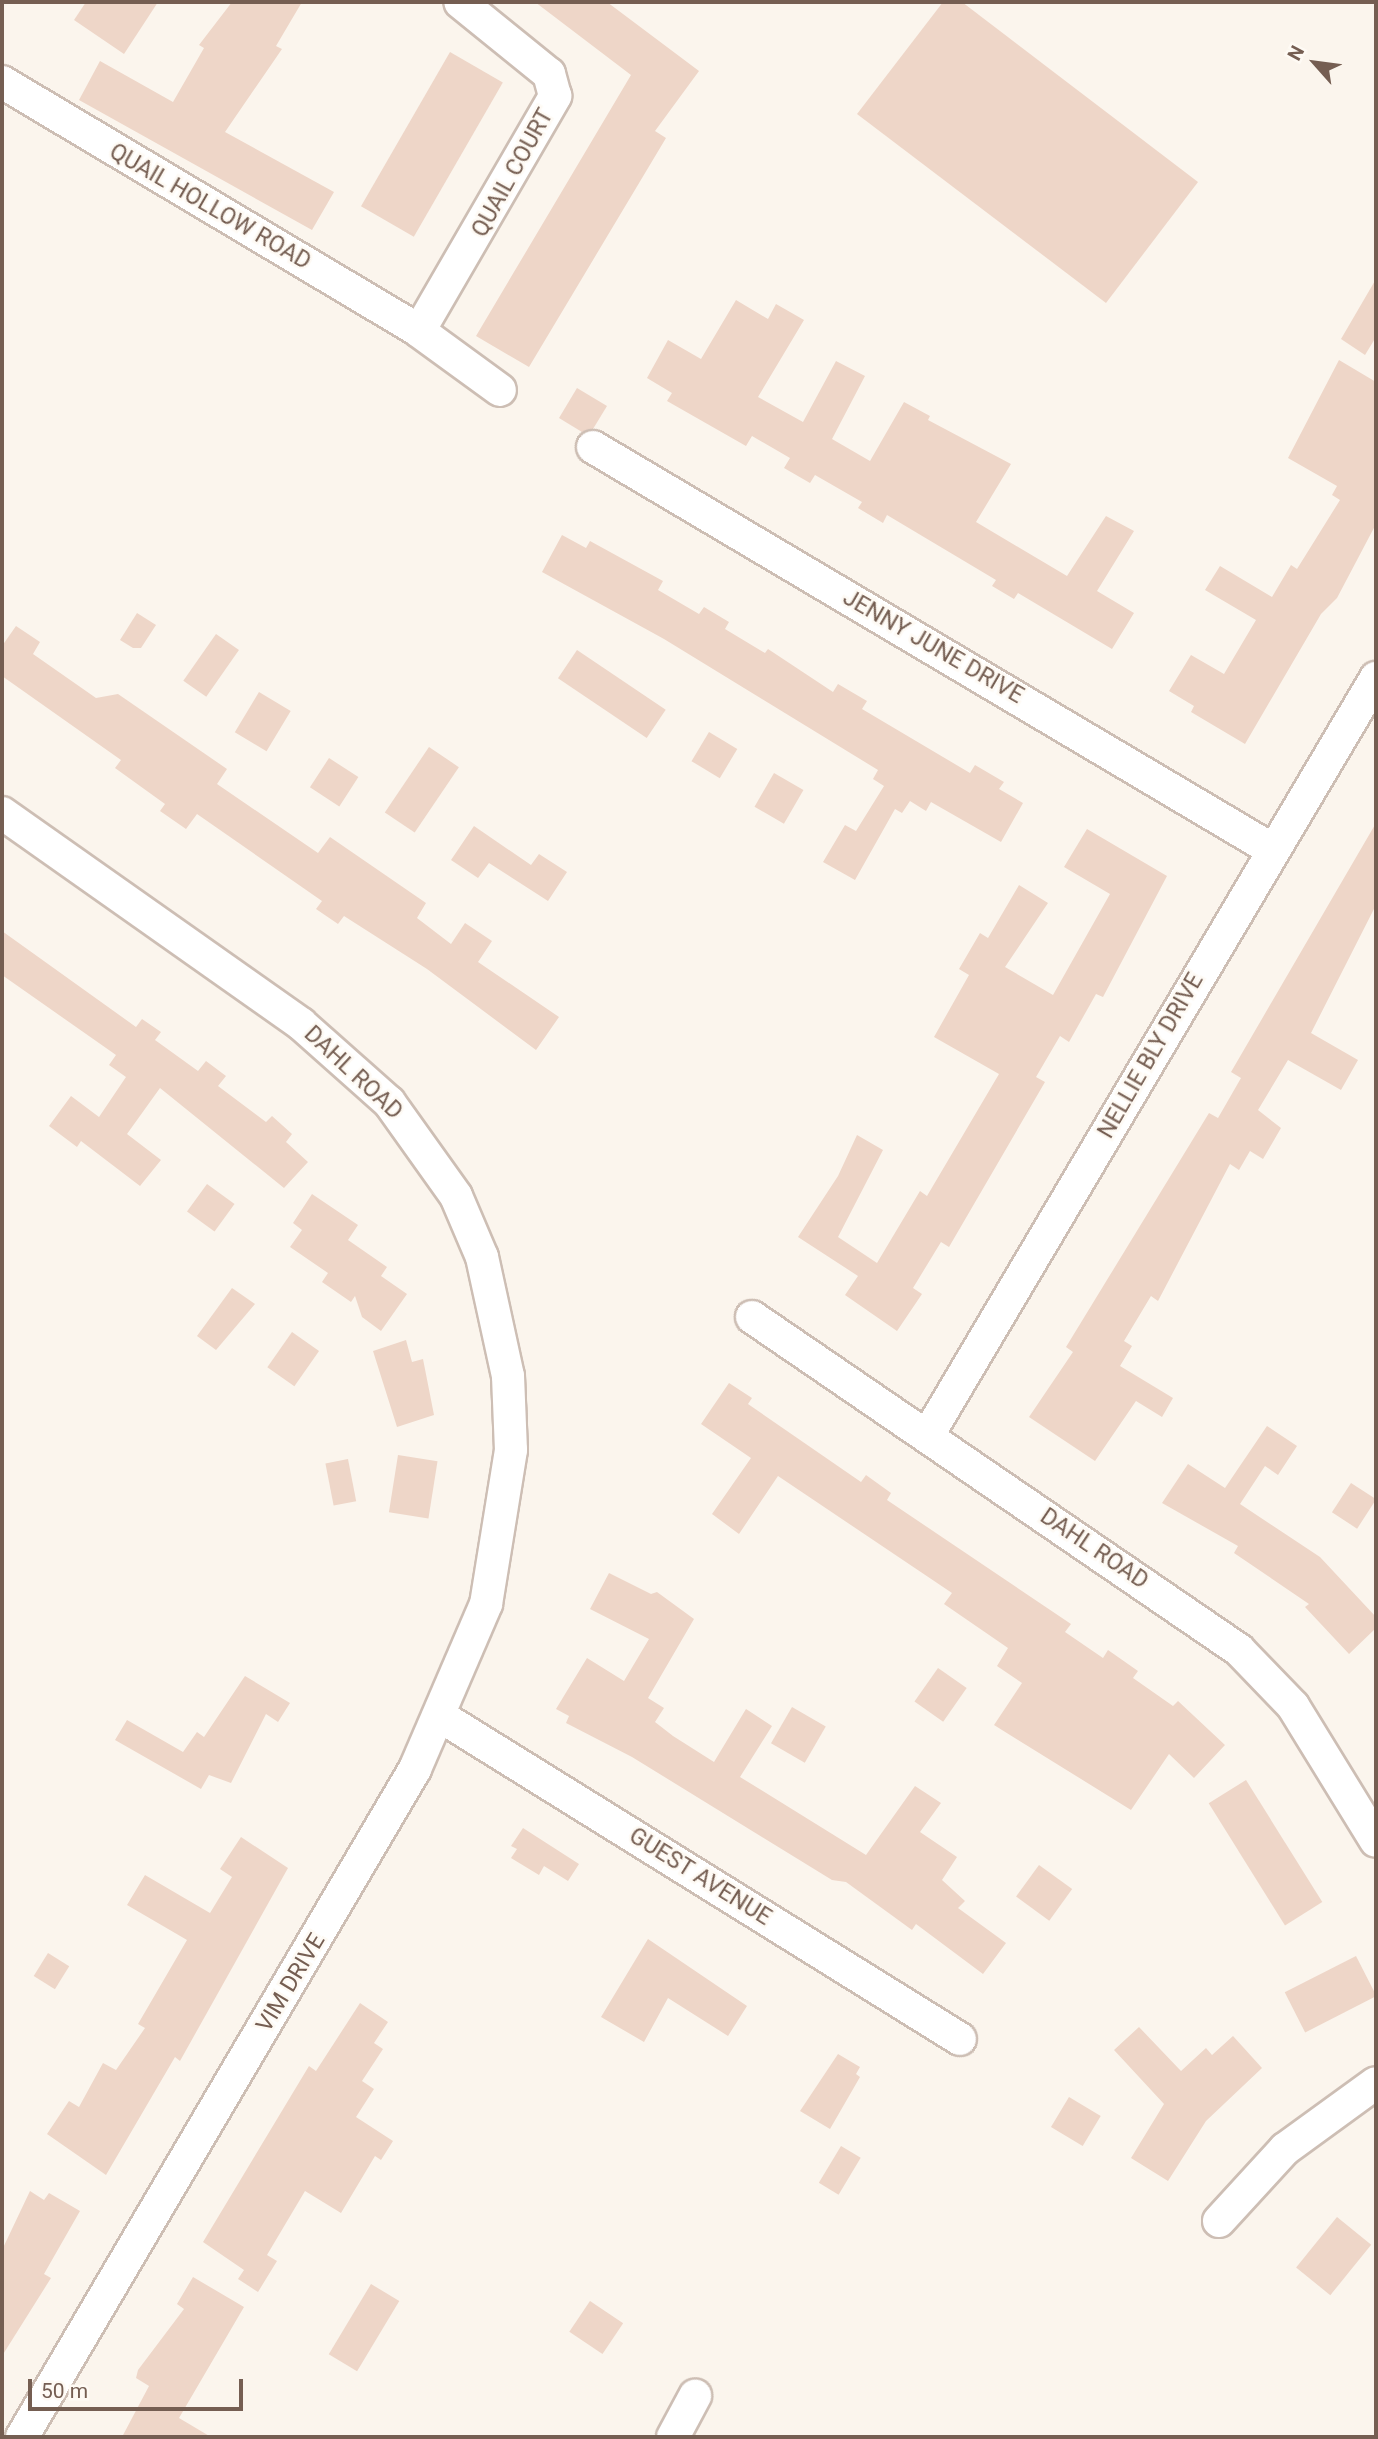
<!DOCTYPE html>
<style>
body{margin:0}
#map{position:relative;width:1378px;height:2439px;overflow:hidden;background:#fbf5ed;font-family:Roboto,sans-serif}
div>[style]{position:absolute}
.building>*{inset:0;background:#eed6c8;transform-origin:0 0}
.roads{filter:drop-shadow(2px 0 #cdbeb4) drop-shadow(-2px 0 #cdbeb4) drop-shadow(0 2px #cdbeb4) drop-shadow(0 -2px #cdbeb4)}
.minor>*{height:32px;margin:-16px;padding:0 16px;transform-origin:16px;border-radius:16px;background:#fff}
span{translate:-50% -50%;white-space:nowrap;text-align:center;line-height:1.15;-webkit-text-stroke:5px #fefaf4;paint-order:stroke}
.street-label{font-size:23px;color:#755e52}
.frame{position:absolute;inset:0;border:4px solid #755e52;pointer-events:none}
.north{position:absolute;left:1280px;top:28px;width:70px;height:70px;-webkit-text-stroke:5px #fefaf4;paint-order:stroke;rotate:298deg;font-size:19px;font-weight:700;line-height:28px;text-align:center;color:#755e52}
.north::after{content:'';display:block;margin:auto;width:24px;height:32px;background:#755e52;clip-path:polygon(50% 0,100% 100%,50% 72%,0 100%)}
.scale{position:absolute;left:28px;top:2379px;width:215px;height:32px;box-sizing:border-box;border:4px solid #755e52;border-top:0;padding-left:9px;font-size:21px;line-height:24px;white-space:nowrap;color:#755e52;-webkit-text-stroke:5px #fefaf4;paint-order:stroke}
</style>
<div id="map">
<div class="building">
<i style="clip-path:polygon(86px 2px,158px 2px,124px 54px,74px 20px)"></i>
<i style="clip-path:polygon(232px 2px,302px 2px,276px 46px,282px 49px,225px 132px,334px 192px,312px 230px,79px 100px,100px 61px,173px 102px,204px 48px,199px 45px)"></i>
<i style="clip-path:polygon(535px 2px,607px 2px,699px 71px,655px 131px,666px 138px,529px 367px,476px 336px,631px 75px)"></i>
<i style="clip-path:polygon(943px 2px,962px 2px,1198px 182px,1106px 303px,857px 114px)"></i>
<i style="left:450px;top:52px;width:61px;height:178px;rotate:30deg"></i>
<i style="clip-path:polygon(1376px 279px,1376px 337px,1365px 355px,1341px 339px)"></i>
<i style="clip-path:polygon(736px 300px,768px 319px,776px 304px,804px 320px,758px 397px,803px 422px,836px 361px,865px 376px,832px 439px,870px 461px,904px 402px,930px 416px,928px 420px,1011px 464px,976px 522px,1067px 576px,1106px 516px,1134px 531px,1097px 591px,1134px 613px,1112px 649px,1018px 593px,1014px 599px,992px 586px,996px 580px,887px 515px,883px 523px,858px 508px,862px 502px,815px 475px,810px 483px,784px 468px,790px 458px,752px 436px,746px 446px,667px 401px,672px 393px,647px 378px,668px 340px,701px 359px)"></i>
<i style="clip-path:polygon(1339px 360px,1376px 382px,1376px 524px,1337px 598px,1321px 614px,1245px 744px,1191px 712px,1194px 706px,1169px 691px,1191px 655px,1224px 674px,1256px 620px,1205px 590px,1220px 566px,1272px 597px,1291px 565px,1297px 569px,1340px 500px,1332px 495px,1337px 486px,1288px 458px)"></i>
<i style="clip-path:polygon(577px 388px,607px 406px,593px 429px,582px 432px,559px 418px)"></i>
<i style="clip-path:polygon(562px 535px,586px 548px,590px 541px,663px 581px,658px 590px,699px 614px,704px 607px,729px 622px,725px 629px,765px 653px,768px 649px,833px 692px,838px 684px,867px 701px,862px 709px,970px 773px,975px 765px,1004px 782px,999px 789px,1023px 803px,1001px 842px,931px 802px,926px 811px,910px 801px,902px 813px,895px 809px,855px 880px,823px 862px,845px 825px,856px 831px,884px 786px,873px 779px,878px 770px,664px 639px,542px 572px)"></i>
<i style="clip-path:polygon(137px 613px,156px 625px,141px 648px,133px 648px,120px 640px)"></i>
<i style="clip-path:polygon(16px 626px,40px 642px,33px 654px,96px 698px,118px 694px,227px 769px,217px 784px,318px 853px,330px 837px,426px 903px,417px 918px,451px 944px,465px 923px,492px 941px,478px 962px,559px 1017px,536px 1050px,427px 969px,344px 916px,338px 924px,316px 909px,322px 901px,197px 814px,186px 829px,160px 811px,165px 804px,115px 768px,121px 760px,2px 676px,2px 646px)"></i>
<i style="left:216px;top:634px;width:28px;height:57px;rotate:35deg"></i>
<i style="left:577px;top:650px;width:107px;height:34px;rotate:34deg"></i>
<i style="left:259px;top:692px;width:37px;height:47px;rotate:31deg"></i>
<i style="left:709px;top:732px;width:33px;height:34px;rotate:31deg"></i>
<i style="left:429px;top:747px;width:36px;height:79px;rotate:34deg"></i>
<i style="left:329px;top:758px;width:35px;height:35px;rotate:33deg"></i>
<i style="left:774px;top:773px;width:34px;height:39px;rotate:30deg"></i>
<i style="clip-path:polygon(1376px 823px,1376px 905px,1311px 1033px,1358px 1060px,1341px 1090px,1288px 1060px,1258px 1110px,1281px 1128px,1263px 1159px,1250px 1151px,1239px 1170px,1230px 1164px,1158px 1301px,1151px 1296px,1124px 1341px,1132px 1346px,1120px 1366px,1173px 1398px,1162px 1417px,1136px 1401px,1095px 1461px,1029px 1417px,1073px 1352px,1066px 1347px,1209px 1113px,1218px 1118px,1241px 1078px,1231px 1072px)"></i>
<i style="clip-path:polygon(474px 826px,531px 865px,539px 854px,567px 872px,548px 901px,489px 863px,478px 878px,451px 860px)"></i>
<i style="clip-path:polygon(1087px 829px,1167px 876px,1103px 997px,1096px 994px,1069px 1042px,1060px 1036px,1036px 1077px,1045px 1082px,949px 1247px,941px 1242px,913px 1288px,922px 1294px,897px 1331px,845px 1295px,858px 1276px,798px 1237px,838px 1176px,857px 1135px,883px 1150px,838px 1237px,877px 1263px,920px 1191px,927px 1196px,999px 1074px,934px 1037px,969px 975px,959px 969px,980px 933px,988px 938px,1019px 885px,1048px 903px,1005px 967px,1053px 995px,1110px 894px,1064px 867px)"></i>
<i style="clip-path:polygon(2px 931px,136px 1027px,142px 1019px,161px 1032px,155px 1040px,198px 1071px,206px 1061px,226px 1076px,218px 1086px,266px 1122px,272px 1116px,292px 1134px,286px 1142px,308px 1162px,284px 1188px,160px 1088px,127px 1134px,161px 1160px,140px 1186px,81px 1141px,77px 1147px,49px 1126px,71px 1096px,99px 1117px,126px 1077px,109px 1065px,116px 1055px,2px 975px)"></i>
<i style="left:207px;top:1184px;width:34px;height:34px;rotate:36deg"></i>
<i style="clip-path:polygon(312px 1194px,358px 1225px,348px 1240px,387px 1267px,381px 1276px,407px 1294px,381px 1331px,362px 1317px,355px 1296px,351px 1302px,322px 1282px,328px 1273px,290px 1247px,302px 1230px,293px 1223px)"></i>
<i style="clip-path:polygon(232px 1288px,255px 1304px,216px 1350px,197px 1336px)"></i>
<i style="left:292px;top:1332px;width:33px;height:43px;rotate:35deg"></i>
<i style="clip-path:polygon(406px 1340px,412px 1362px,423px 1359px,434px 1415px,397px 1427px,373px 1351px)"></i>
<i style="clip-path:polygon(729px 1383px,752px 1398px,748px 1404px,861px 1482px,866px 1475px,891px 1493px,887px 1500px,1071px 1624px,1065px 1632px,1103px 1658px,1108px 1650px,1138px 1671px,1133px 1678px,1173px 1706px,1178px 1701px,1225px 1745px,1194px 1778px,1169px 1754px,1131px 1810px,994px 1725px,1022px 1683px,997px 1666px,1008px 1648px,944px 1604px,952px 1593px,778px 1476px,739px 1534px,712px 1514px,751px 1458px,701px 1424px)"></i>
<i style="clip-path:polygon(1267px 1426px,1297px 1446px,1278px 1475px,1265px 1466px,1240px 1504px,1320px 1557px,1376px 1617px,1376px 1628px,1349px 1654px,1305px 1607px,1309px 1604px,1234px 1553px,1238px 1546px,1162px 1503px,1188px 1464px,1225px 1488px)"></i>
<i style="left:398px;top:1455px;width:40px;height:58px;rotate:9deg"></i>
<i style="left:348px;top:1459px;width:43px;height:23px;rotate:79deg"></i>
<i style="left:1351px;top:1483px;width:30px;height:35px;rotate:33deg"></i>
<i style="clip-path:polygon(609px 1573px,651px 1594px,657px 1592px,694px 1619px,648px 1698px,664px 1708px,655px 1722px,673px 1736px,714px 1762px,746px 1709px,772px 1726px,740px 1777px,866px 1855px,915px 1786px,941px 1803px,920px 1832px,957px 1857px,942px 1880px,965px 1901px,958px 1908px,1006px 1943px,983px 1974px,916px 1924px,912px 1930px,846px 1882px,832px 1880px,632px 1757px,566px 1723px,569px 1716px,556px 1709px,587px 1658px,624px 1681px,649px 1639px,590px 1609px)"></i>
<i style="left:938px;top:1668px;width:35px;height:41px;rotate:35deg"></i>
<i style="clip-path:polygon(245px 1676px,290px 1703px,278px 1722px,266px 1714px,231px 1783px,209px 1775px,201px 1789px,115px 1740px,127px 1720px,183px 1752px,197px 1732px,204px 1737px)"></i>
<i style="left:792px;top:1707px;width:39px;height:42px;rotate:30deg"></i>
<i style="left:1246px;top:1780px;width:144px;height:44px;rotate:58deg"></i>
<i style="clip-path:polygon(523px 1828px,579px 1864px,568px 1881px,544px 1866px,539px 1875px,511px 1858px,517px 1849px,511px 1846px)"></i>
<i style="clip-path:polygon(241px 1837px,288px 1868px,180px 2061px,175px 2057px,106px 2175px,47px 2134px,69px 2101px,79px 2107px,103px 2063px,116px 2070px,145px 2028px,138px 2024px,187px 1940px,127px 1905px,145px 1875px,210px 1913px,232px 1877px,220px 1869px)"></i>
<i style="left:1039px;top:1865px;width:41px;height:39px;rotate:36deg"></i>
<i style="clip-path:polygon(648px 1939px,747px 2006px,728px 2036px,668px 1998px,644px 2042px,601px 2017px)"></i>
<i style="left:48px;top:1953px;width:25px;height:27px;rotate:32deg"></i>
<i style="left:1356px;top:1956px;width:45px;height:80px;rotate:63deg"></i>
<i style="clip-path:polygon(360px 2003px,388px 2022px,374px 2043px,383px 2049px,362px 2081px,374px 2089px,356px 2117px,393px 2141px,381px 2160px,375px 2156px,341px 2213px,305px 2191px,267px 2255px,277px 2261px,258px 2292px,238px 2279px,244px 2270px,203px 2242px,309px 2066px,316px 2071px)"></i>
<i style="clip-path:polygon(1139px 2027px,1181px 2071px,1206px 2048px,1212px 2055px,1233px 2036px,1262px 2068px,1206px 2121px,1168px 2181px,1131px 2158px,1164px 2104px,1114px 2050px)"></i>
<i style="clip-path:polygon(838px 2054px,860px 2067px,856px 2074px,860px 2077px,830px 2129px,800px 2111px)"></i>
<i style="left:1069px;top:2097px;width:37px;height:35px;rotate:31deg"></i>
<i style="left:841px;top:2146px;width:23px;height:43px;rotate:31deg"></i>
<i style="clip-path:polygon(30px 2191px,44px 2200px,49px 2193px,80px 2211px,44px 2274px,51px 2278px,2px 2356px,2px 2250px)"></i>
<i style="left:1337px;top:2217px;width:44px;height:65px;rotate:39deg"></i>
<i style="clip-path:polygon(193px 2277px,244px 2307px,179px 2418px,211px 2437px,122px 2437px,149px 2386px,136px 2378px,138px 2370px,184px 2309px,177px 2304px)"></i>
<i style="left:371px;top:2284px;width:33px;height:82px;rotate:31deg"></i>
<i style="left:590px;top:2301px;width:40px;height:37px;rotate:34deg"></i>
</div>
<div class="roads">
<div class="minor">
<i style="left:2px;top:82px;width:486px;rotate:30.8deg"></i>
<i style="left:419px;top:331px;width:100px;rotate:36.1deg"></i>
<i style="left:419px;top:331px;width:272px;rotate:-59.9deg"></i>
<i style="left:555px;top:96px;width:23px;rotate:-105deg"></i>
<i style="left:549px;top:74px;width:114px;rotate:-141deg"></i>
<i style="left:593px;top:447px;width:788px;rotate:30.66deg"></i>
<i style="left:2px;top:813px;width:366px;rotate:35.2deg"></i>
<i style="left:301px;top:1024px;width:118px;rotate:41.6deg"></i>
<i style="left:389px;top:1102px;width:115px;rotate:54.5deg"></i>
<i style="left:456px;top:1196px;width:66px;rotate:66.9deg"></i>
<i style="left:482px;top:1257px;width:122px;rotate:77.7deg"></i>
<i style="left:508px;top:1376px;width:74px;rotate:87.7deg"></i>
<i style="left:511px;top:1450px;width:156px;rotate:99.2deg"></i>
<i style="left:486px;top:1604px;width:180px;rotate:113.3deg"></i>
<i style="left:415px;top:1769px;width:775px;rotate:120.47deg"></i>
<i style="left:752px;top:1317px;width:590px;rotate:34.36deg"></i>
<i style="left:1239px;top:1650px;width:78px;rotate:46deg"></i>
<i style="left:1293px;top:1706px;width:158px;rotate:58.4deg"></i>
<i style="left:928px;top:1435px;width:880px;rotate:-59.38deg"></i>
<i style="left:440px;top:1716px;width:612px;rotate:31.85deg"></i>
<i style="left:1219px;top:2221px;width:98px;rotate:-47.5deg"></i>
<i style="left:1285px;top:2149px;width:112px;rotate:-36deg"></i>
<i style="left:673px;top:2437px;width:47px;rotate:-61.8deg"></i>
</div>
</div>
<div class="street-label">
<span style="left:513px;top:173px;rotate:-61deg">QUAIL COURT</span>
<span style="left:210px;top:207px;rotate:30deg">QUAIL HOLLOW ROAD</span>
<span style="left:933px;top:647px;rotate:30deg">JENNY JUNE DRIVE</span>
<span style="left:1151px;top:1056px;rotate:-60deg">NELLIE BLY DRIVE</span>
<span style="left:353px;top:1073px;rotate:43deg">DAHL ROAD</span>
<span style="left:1094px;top:1549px;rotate:34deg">DAHL ROAD</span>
<span style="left:700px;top:1877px;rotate:32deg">GUEST AVENUE</span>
<span style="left:291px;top:1983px;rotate:-59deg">VIM DRIVE</span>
</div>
<div class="frame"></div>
<div class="north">N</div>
<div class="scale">50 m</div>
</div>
